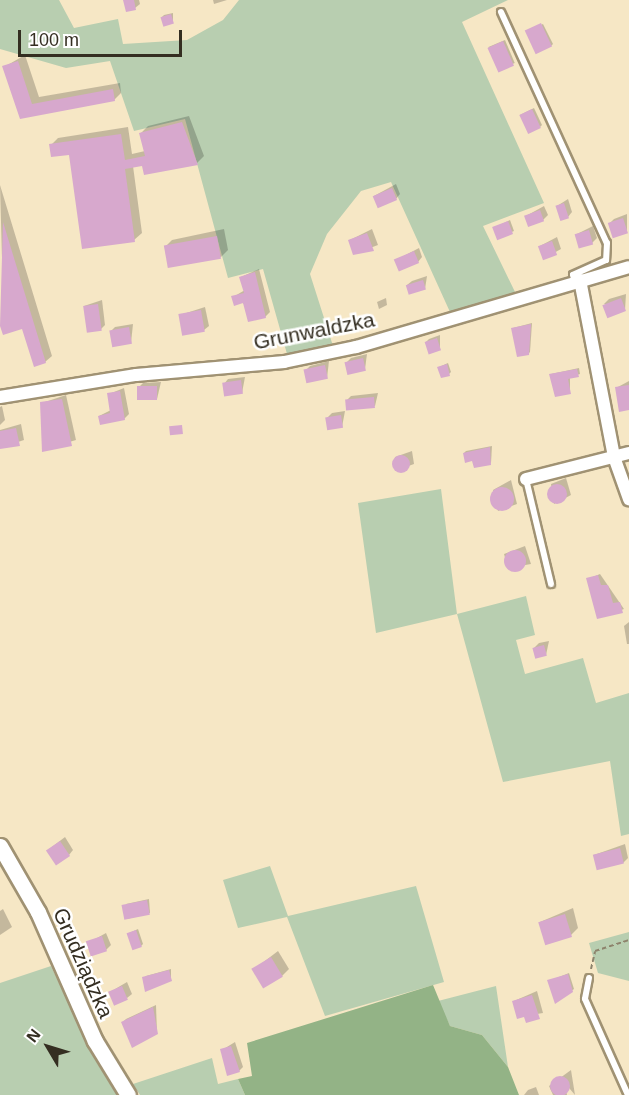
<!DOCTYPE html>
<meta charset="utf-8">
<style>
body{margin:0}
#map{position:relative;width:629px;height:1095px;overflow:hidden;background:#f6e7c5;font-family:Arial,sans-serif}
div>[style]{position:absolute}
.green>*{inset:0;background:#b8ceb0}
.forest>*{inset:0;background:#93b386}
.shadow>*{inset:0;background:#0003;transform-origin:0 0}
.building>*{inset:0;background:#d7a8cd;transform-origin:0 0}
.round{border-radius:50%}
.path>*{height:2px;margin-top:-1px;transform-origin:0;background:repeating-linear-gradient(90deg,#8d836c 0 4.5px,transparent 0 7.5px)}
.roads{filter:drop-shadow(2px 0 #a09273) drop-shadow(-2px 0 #a09273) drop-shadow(0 2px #a09273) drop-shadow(0 -2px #a09273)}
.service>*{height:6px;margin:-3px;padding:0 3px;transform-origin:3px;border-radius:3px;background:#fff}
.minor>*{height:12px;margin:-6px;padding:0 6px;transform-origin:6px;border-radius:6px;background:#fff}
.tertiary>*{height:15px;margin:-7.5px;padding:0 7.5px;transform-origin:7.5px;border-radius:7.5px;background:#fff}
span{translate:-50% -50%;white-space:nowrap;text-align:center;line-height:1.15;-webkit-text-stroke:5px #fff;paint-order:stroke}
.street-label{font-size:21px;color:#342e21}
.north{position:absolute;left:18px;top:1017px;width:60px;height:60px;-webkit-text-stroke:4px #fff;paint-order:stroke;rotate:308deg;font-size:16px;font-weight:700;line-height:24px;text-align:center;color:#342e21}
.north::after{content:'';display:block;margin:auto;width:21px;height:27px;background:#342e21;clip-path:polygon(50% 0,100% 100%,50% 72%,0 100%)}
.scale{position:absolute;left:18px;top:30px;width:164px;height:27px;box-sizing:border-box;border:3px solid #342e21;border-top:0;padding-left:8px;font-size:18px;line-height:21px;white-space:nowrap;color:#342e21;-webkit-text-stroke:4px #fff;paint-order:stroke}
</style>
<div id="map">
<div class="green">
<i style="clip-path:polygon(0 0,59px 0,74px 28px,118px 19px,123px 44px,187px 40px,223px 20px,239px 0,508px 0,462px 22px,544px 203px,483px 226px,516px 294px,450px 312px,391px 182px,361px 191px,327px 234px,310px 274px,333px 346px,287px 354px,263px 269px,228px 278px,185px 119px,134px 131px,110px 61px,66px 68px,0 49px)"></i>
<i style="clip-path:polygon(441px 489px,457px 614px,526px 596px,535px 635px,516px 640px,525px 674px,583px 658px,596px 703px,629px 693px,629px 834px,621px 836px,610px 761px,503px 782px,457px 614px,376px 633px,358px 503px)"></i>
<i style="clip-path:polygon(270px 866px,288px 916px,416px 886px,444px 982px,325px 1016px,287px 917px,238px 928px,223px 880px)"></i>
<i style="clip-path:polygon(629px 932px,629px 981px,598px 973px,589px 943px)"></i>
<i style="clip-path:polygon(51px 966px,89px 1046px,119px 1095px,0 1095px,0 983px)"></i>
<i style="clip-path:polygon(496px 986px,508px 1067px,482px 1035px,450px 1026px,438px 1001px)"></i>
<i style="clip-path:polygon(212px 1058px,218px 1084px,238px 1079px,245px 1095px,140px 1095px,133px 1084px)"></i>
</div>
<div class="forest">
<i style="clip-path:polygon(433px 985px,450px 1026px,482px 1035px,508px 1067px,519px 1095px,245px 1095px,238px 1079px,252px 1076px,247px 1043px)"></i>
</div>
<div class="shadow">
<i style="clip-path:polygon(124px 0,139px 0,140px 4px,135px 8px)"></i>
<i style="clip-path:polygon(213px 0,227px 0,214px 4px)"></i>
<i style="clip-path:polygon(173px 13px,173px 22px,162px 17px,164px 15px)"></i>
<i style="clip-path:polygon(543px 24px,553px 44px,551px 46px,527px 31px)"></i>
<i style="left:505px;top:40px;width:25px;height:18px;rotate:67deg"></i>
<i style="clip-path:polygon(25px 55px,39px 97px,120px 83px,121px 93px,114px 100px,21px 117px,4px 67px)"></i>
<i style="clip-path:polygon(534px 108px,542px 125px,540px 127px,520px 115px)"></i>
<i style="clip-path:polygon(189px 116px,204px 156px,197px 163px,133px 166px,142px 233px,134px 240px,70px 153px,51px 145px,58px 138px,128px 127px,132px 154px,145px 151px,141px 133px,148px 126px)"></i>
<i style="clip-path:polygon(396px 184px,400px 194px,396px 199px,374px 196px)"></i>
<i style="clip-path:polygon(0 185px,52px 356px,45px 362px,23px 328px,4px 333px)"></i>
<i style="clip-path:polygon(568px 199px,572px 212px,568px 217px,557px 206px)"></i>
<i style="clip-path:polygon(544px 206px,548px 215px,543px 220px,526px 216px)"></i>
<i style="clip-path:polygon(627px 214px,627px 231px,610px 223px,614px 219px)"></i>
<i style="clip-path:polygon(510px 220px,514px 231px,497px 238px,494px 228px)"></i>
<i style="clip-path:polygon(593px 226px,597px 238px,592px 243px,577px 234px)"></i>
<i style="clip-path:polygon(224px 229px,228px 250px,221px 257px,165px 247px,172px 240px)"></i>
<i style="clip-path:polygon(372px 229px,378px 245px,354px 254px,350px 240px)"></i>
<i style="clip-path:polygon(557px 237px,561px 249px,545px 258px,540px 246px)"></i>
<i style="clip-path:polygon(419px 248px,422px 257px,418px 262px,396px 260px)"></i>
<i style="clip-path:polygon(259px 269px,270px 312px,265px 317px,233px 297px,245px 290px,241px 277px)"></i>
<i style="clip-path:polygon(427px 276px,425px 289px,407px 285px,412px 281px)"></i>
<i style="clip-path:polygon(626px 294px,625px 310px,604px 304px,609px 299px)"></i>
<i style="clip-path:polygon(386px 298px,387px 305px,379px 309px,377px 302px)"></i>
<i style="clip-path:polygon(102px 300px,105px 325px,101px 329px,84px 306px)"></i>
<i style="clip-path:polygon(205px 307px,209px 326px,204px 330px,180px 315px)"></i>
<i style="clip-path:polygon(532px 323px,530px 352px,528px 354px,513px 328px)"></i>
<i style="clip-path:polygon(133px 324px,131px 343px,111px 331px,115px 327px)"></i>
<i style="clip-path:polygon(440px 335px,440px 349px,426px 342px,429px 339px)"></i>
<i style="clip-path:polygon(367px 354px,365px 369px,346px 363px,351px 358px)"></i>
<i style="clip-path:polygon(329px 361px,327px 378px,306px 370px,310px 366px)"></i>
<i style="clip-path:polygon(448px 363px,451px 372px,449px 374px,439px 367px)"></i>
<i style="clip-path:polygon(579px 368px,580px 374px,570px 377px,570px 393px,551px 374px)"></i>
<i style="clip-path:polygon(245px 377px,242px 393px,224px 384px,228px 379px)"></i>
<i style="clip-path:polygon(629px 381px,629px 409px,616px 388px)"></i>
<i style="clip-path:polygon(161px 382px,157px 399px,139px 387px,143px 383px)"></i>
<i style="clip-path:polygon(124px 388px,129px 414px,124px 419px,99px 416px,111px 410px,109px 394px)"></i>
<i style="clip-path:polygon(378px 393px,375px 406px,346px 401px,351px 396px)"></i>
<i style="clip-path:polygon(66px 395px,76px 440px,43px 450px,42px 403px)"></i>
<i style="clip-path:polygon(2px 406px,5px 420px,0 425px,0 407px)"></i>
<i style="clip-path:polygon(345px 411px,342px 427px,327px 418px,332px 413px)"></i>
<i style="clip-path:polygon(21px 424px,24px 440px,0 448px,0 430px)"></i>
<i style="clip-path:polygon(492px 446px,491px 463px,464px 453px,466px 451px)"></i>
<i style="clip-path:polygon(412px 451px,414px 464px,395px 471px,395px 457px)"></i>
<i style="clip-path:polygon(566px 478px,571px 495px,554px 504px,551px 484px)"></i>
<i style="clip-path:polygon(511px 480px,517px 504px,498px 511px,493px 490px)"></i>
<i style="clip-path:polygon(525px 546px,531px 564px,508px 568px,504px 554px)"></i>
<i style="clip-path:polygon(600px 574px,624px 609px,599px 618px,588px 579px)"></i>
<i style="clip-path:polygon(629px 622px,629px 644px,627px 644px,624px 626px)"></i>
<i style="clip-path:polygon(549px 641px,546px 655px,534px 648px,539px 643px)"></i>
<i style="clip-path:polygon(65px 837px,73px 850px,69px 855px,48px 850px)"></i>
<i style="clip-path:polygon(625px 844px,628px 858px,623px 863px,594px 855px)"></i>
<i style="clip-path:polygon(149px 899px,150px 913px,127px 919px,126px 904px)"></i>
<i style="clip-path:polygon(573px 908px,578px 928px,571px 935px,540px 922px)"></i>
<i style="clip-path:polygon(3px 909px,12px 927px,0 935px,0 911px)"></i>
<i style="clip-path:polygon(138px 929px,143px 944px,141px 946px,127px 934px)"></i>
<i style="clip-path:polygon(106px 933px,111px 945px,106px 950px,88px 943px)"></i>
<i style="clip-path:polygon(278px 951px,289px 969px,282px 976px,253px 970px)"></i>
<i style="clip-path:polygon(171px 969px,171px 979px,144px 978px,146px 976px)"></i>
<i style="clip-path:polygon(569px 973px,574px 989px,556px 1002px,549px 981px)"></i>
<i style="clip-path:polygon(127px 982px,132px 994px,127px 998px,110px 992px)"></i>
<i style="clip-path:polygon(537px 991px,543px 1013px,519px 1017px,514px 1001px)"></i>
<i style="clip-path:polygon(156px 1005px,157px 1033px,123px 1022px,126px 1019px)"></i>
<i style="clip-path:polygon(235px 1042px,243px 1067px,239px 1071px,222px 1050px)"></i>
<i style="clip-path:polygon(571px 1070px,575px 1095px,564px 1082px,567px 1095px,553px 1095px,549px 1086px)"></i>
<i style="clip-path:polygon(536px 1087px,539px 1095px,524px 1095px,528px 1090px)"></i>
</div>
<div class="building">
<i style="clip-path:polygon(123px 0,134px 0,136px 10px,126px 12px)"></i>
<i style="left:171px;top:14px;width:10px;height:11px;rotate:73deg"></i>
<i style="left:541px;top:23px;width:26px;height:18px;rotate:65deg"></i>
<i style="left:503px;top:41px;width:27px;height:17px;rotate:66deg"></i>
<i style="clip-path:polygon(18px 61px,32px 104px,113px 89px,115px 101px,20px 119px,2px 66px)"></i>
<i style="left:532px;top:109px;width:21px;height:14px;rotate:65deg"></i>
<i style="clip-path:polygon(182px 122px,198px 165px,144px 175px,142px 166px,125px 169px,135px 242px,82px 249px,69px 155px,51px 157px,49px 144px,121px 134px,125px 160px,145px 156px,139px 133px)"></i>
<i style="left:392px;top:188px;width:13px;height:21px;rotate:67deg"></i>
<i style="left:564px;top:203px;width:16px;height:9px;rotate:72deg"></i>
<i style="left:540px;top:210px;width:12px;height:17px;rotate:70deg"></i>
<i style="left:623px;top:218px;width:16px;height:16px;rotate:72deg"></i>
<i style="left:508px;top:221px;width:14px;height:17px;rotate:69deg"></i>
<i style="clip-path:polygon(3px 222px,46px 363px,34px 367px,22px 329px,3px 335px,0 326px)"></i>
<i style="left:589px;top:230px;width:15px;height:15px;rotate:74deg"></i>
<i style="clip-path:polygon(367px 233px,374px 251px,353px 255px,348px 240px)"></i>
<i style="left:217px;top:236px;width:23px;height:54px;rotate:80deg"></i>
<i style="left:552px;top:241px;width:15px;height:15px;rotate:70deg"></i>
<i style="left:414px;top:251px;width:13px;height:22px;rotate:67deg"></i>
<i style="clip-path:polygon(255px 272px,266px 318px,248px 322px,243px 303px,234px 306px,231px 296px,244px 293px,239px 277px)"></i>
<i style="left:423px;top:280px;width:10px;height:18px;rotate:73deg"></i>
<i style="left:621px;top:298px;width:14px;height:20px;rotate:69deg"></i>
<i style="left:98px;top:304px;width:27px;height:15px;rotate:82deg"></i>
<i style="left:201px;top:310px;width:22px;height:23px;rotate:80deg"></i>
<i style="clip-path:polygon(531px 324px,529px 355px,517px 357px,511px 328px)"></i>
<i style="left:129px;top:327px;width:17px;height:20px;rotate:80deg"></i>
<i style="left:437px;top:338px;width:13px;height:13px;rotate:72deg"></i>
<i style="left:363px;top:358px;width:13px;height:19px;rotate:77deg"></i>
<i style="clip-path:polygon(447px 364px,450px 376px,441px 378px,437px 367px)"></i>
<i style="left:325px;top:365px;width:14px;height:22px;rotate:78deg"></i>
<i style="clip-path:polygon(577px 369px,579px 377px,568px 379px,571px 394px,555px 397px,549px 374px)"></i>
<i style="left:241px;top:380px;width:14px;height:19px;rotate:82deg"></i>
<i style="clip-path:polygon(629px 385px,629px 410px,619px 412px,615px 387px)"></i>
<i style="left:157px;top:386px;width:14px;height:20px;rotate:90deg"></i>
<i style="clip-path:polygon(120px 391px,125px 420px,100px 425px,98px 416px,110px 413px,107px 393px)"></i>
<i style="left:374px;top:397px;width:11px;height:29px;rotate:85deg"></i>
<i style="clip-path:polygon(62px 399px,72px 446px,42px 452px,40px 402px)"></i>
<i style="left:341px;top:415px;width:13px;height:16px;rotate:81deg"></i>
<i style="left:182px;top:425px;width:9px;height:13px;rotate:84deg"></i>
<i style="clip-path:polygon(16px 428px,20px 446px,0 449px,0 431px)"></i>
<i style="clip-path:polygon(490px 447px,491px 465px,474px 468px,472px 461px,465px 463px,463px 453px)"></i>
<i class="round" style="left:392px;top:455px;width:18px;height:18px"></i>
<i class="round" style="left:547px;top:484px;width:20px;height:20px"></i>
<i class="round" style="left:490px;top:487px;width:24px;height:24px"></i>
<i class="round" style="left:504px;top:550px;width:22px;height:22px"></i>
<i style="clip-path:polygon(598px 575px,601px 585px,608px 585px,613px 603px,620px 602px,623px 613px,597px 619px,586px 578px)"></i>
<i style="left:544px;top:645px;width:11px;height:12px;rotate:75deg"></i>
<i style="left:60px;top:841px;width:18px;height:17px;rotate:56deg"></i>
<i style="left:620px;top:848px;width:16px;height:28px;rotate:76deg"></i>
<i style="left:147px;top:900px;width:15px;height:26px;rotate:79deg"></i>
<i style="left:565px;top:914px;width:24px;height:28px;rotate:73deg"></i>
<i style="left:136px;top:930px;width:18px;height:10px;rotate:71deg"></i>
<i style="left:102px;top:936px;width:16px;height:17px;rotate:72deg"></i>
<i style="left:271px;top:957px;width:23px;height:23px;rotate:59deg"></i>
<i style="clip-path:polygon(169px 970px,172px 981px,145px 992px,142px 977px)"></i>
<i style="clip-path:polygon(568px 974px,573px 992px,555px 1004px,547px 980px)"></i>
<i style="left:122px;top:986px;width:15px;height:15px;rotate:67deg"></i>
<i style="clip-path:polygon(532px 995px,540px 1019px,526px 1023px,524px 1017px,517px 1019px,512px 1001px)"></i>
<i style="clip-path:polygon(153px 1007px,158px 1034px,132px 1048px,121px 1022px)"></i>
<i style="clip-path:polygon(231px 1046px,240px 1072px,227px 1076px,220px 1049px)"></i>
<i class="round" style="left:550px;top:1076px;width:20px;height:20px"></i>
</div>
<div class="path">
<i style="left:591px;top:969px;width:18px;rotate:-77deg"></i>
<i style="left:595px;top:951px;width:36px;rotate:-18deg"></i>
</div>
<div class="roads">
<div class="service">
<i style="left:501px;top:12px;width:254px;rotate:65.4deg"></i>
<i style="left:607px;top:243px;width:17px;rotate:93deg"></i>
<i style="left:606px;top:260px;width:36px;rotate:156deg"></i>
<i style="left:573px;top:275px;width:7px;rotate:74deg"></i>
<i style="left:526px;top:479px;width:108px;rotate:76.6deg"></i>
<i style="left:589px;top:978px;width:21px;rotate:101deg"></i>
<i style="left:585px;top:999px;width:105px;rotate:65.9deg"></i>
</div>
<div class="minor">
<i style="left:580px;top:280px;width:180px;rotate:79.1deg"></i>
<i style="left:614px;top:457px;width:45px;rotate:70.3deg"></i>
<i style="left:0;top:397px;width:138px;rotate:-9.2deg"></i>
<i style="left:136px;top:375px;width:149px;rotate:-5deg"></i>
<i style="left:284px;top:362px;width:74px;rotate:-11.8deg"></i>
<i style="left:356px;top:347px;width:284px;rotate:-16.3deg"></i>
<i style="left:526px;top:479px;width:106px;rotate:-14.2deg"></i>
</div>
<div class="tertiary">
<i style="left:0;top:846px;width:76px;rotate:60.1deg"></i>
<i style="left:38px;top:912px;width:141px;rotate:66.2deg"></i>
<i style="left:95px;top:1041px;width:63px;rotate:58.6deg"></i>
</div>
</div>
<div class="street-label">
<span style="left:314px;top:331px;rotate:-11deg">Grunwaldzka</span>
<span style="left:83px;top:963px;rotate:66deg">Grudziądzka</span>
</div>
<div class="north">N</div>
<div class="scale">100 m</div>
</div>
